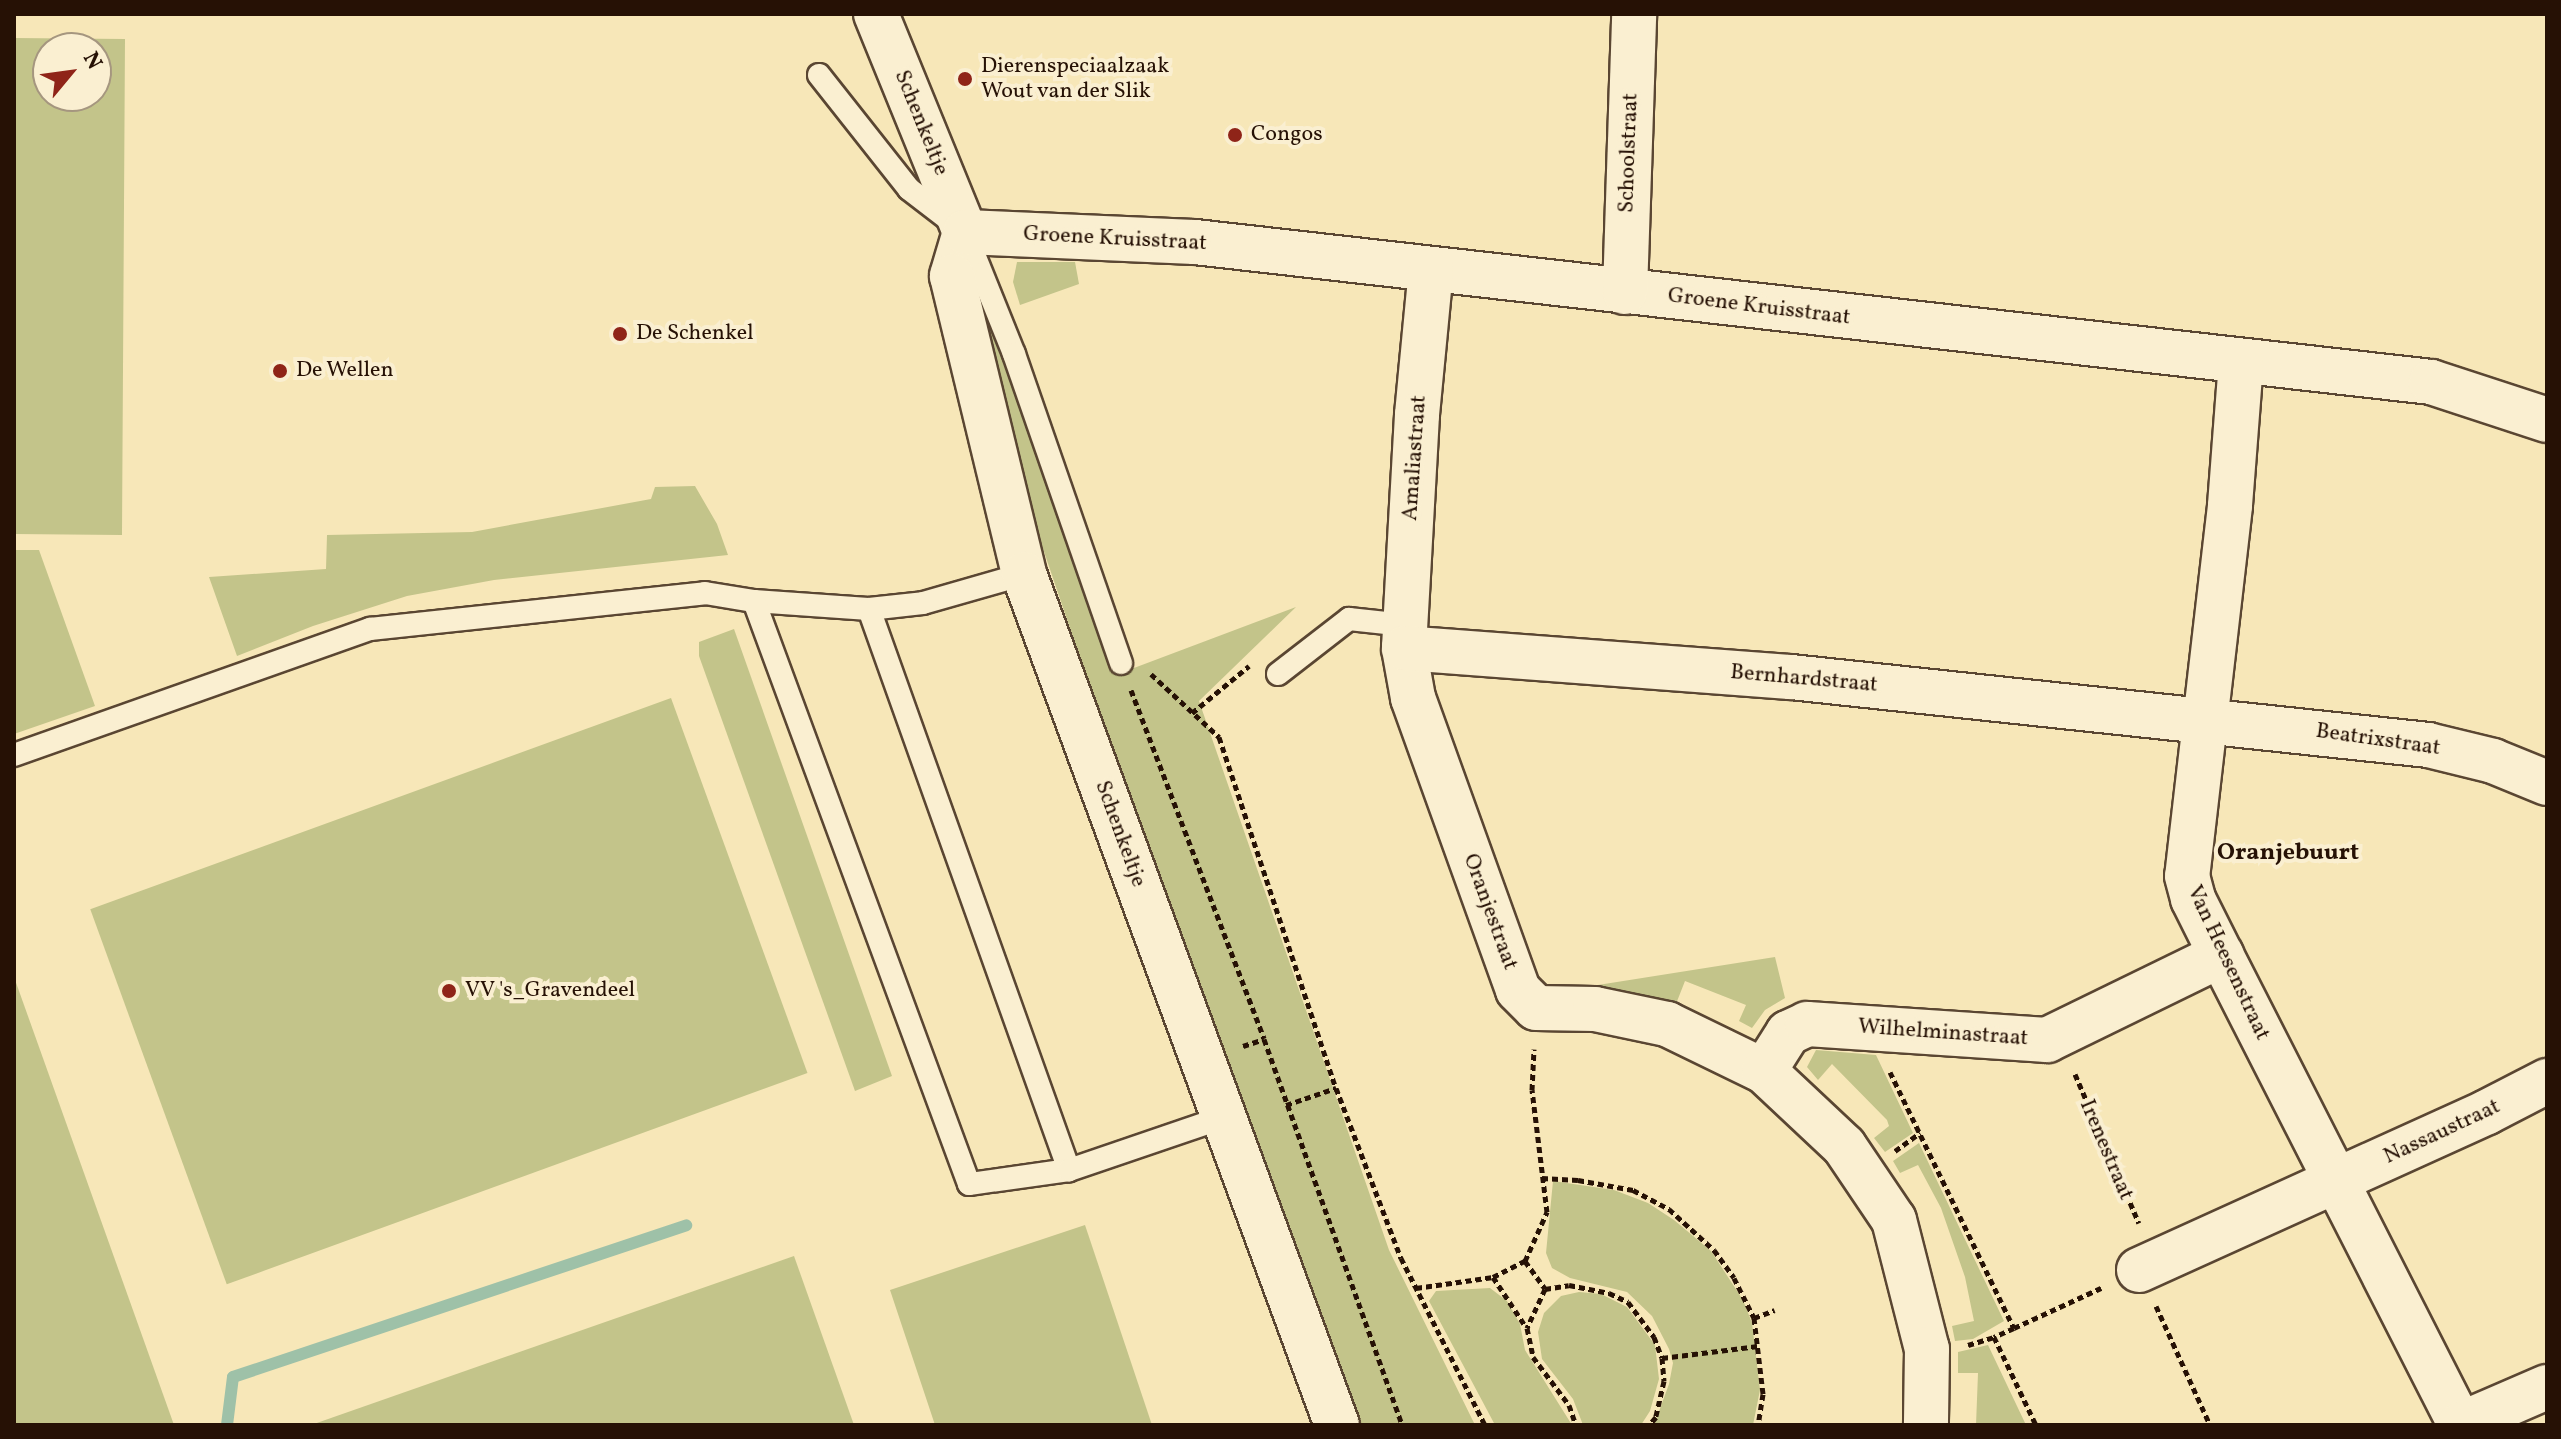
<!DOCTYPE html>
<style>
body{margin:0}
#map{position:relative;width:2561px;height:1439px;overflow:hidden;background:#f7e7b8;font-family:Vollkorn,serif}
div>[style]{position:absolute}
.green>*{inset:0;background:#c3c48a;transform-origin:0 0}
.stream>*{height:12px;margin:-6px;padding:0 6px;transform-origin:6px;border-radius:6px;background:#9ec1a8}
.path>*{height:5px;margin-top:-2.5px;transform-origin:0;background:repeating-linear-gradient(90deg,#261105 0 6px,transparent 0 10px)}
.roads{filter:drop-shadow(2px 0 #5a4632) drop-shadow(-2px 0 #5a4632) drop-shadow(0 2px #5a4632) drop-shadow(0 -2px #5a4632)}
.service>*{height:22px;margin:-11px;padding:0 11px;transform-origin:11px;border-radius:11px;background:#faefd1}
.minor>*{height:44px;margin:-22px;padding:0 22px;transform-origin:22px;border-radius:22px;background:#faefd1}
.dots>*{width:22px;height:22px;translate:-50% -50%;box-sizing:border-box;border:4px solid #faefd1;border-radius:50%}
span{translate:-50% -50%;white-space:nowrap;text-align:center;line-height:1.15;-webkit-text-stroke:8px #faefd1;paint-order:stroke}
.poi-label{font-size:22px;color:#261105}
.left{translate:0 -50%;text-align:left}
.street-label{font-size:22px;color:#261105}
.neighbourhood-label{font-size:24px;color:#261105;font-weight:700}
.frame{position:absolute;inset:0;border:16px solid #261105;pointer-events:none}
.north{position:absolute;left:32px;top:32px;width:80px;height:80px;box-sizing:border-box;background:#faefd1;border:2px solid #a5967f;border-radius:50%;rotate:61deg;font-size:22px;font-weight:700;line-height:32px;text-align:center;color:#261105}
.north::after{content:'';display:block;margin:auto;width:28px;height:36px;background:#8f2418;clip-path:polygon(50% 0,100% 100%,50% 72%,0 100%)}
</style>
<div id="map">
<div class="green">
<i style="clip-path:polygon(evenodd,14px 38px,125px 39px,122px 535px,14px 534px,14px 38px,48px 48px,96px 48px,96px 96px,48px 96px,48px 48px)"></i>
<i style="clip-path:polygon(1017px 262px,1075px 262px,1079px 284px,1020px 305px,1013px 282px)"></i>
<i style="clip-path:polygon(976px 290px,1118px 674px,1296px 607px,1199px 701px,1389px 1250px,1475px 1425px,1348px 1425px,1107px 763px,1078px 652px,1036px 528px,983px 341px)"></i>
<i style="clip-path:polygon(695px 486px,717px 524px,728px 555px,494px 580px,407px 596px,313px 626px,237px 656px,209px 577px,326px 569px,327px 535px,472px 532px,651px 499px,655px 487px)"></i>
<i style="clip-path:polygon(14px 550px,39px 550px,95px 706px,14px 734px)"></i>
<i style="clip-path:polygon(734px 629px,892px 1076px,855px 1091px,699px 656px,699px 642px)"></i>
<i style="left:671px;top:698px;width:399px;height:618px;rotate:70deg"></i>
<i style="clip-path:polygon(1775px 957px,1785px 998px,1765px 1010px,1752px 1028px,1739px 1021px,1746px 1005px,1685px 981px,1674px 1009px,1579px 988px)"></i>
<i style="clip-path:polygon(14px 977px,174px 1425px,14px 1425px)"></i>
<i style="clip-path:polygon(1816px 1050px,1876px 1055px,1913px 1133px,1885px 1152px,1874px 1138px,1889px 1126px,1887px 1120px,1832px 1064px,1818px 1080px,1807px 1067px)"></i>
<i style="clip-path:polygon(1919px 1143px,2004px 1321px,1973px 1339px,1955px 1341px,1952px 1326px,1974px 1321px,1965px 1277px,1941px 1208px,1918px 1165px,1900px 1173px,1893px 1161px)"></i>
<i style="clip-path:polygon(1553px 1181px,1614px 1190px,1648px 1203px,1674px 1220px,1711px 1251px,1743px 1300px,1752px 1323px,1760px 1390px,1753px 1425px,1654px 1425px,1669px 1384px,1673px 1363px,1669px 1349px,1652px 1316px,1627px 1292px,1570px 1278px,1552px 1268px,1546px 1253px)"></i>
<i style="clip-path:polygon(1085px 1225px,1152px 1425px,935px 1425px,890px 1290px)"></i>
<i style="clip-path:polygon(794px 1256px,854px 1425px,311px 1425px)"></i>
<i style="clip-path:polygon(1490px 1288px,1507px 1301px,1520px 1324px,1525px 1350px,1572px 1425px,1495px 1425px,1429px 1301px,1436px 1291px)"></i>
<i style="clip-path:polygon(1579px 1292px,1601px 1294px,1627px 1307px,1655px 1345px,1659px 1379px,1650px 1411px,1641px 1425px,1583px 1425px,1573px 1399px,1542px 1359px,1538px 1332px,1544px 1313px,1561px 1296px)"></i>
<i style="clip-path:polygon(1988px 1345px,2026px 1425px,1976px 1425px,1978px 1373px,1958px 1373px,1958px 1352px)"></i>
</div>
<div class="stream">
<i style="left:227px;top:1425px;width:48px;rotate:-82.9deg"></i>
<i style="left:233px;top:1377px;width:478px;rotate:-18.5deg"></i>
</div>
<div class="path">
<i style="left:1151px;top:674px;width:93px;rotate:42.8deg"></i>
<i style="left:1219px;top:737px;width:370px;rotate:71.6deg"></i>
<i style="left:1336px;top:1088px;width:182px;rotate:69.1deg"></i>
<i style="left:1401px;top:1258px;width:187px;rotate:63.3deg"></i>
<i style="left:1131px;top:690px;width:373px;rotate:69.1deg"></i>
<i style="left:1264px;top:1039px;width:410px;rotate:70.3deg"></i>
<i style="left:1192px;top:713px;width:74px;rotate:-39.5deg"></i>
<i style="left:1243px;top:1046px;width:22px;rotate:-18deg"></i>
<i style="left:1890px;top:1072px;width:284px;rotate:64.2deg"></i>
<i style="left:2014px;top:1328px;width:22px;rotate:156deg"></i>
<i style="left:1994px;top:1337px;width:98px;rotate:64.5deg"></i>
<i style="left:2075px;top:1074px;width:162px;rotate:66.8deg"></i>
<i style="left:1286px;top:1105px;width:53px;rotate:-18.8deg"></i>
<i style="left:1895px;top:1151px;width:31px;rotate:-36deg"></i>
<i style="left:1542px;top:1178px;width:36px;rotate:3deg"></i>
<i style="left:1578px;top:1180px;width:56px;rotate:10.3deg"></i>
<i style="left:1633px;top:1190px;width:41px;rotate:27.8deg"></i>
<i style="left:1669px;top:1209px;width:61px;rotate:42.3deg"></i>
<i style="left:1714px;top:1250px;width:34px;rotate:54deg"></i>
<i style="left:1734px;top:1278px;width:45px;rotate:63.4deg"></i>
<i style="left:1754px;top:1318px;width:77px;rotate:83.2deg"></i>
<i style="left:1763px;top:1394px;width:31px;rotate:99deg"></i>
<i style="left:1525px;top:1261px;width:34px;rotate:54deg"></i>
<i style="left:1545px;top:1289px;width:43px;rotate:114.8deg"></i>
<i style="left:1527px;top:1328px;width:30px;rotate:78deg"></i>
<i style="left:1533px;top:1357px;width:60px;rotate:53.1deg"></i>
<i style="left:1569px;top:1405px;width:21px;rotate:71deg"></i>
<i style="left:1493px;top:1277px;width:60px;rotate:56.6deg"></i>
<i style="left:1416px;top:1288px;width:78px;rotate:-8.1deg"></i>
<i style="left:1493px;top:1277px;width:36px;rotate:-27deg"></i>
<i style="left:1525px;top:1261px;width:54px;rotate:-65.8deg"></i>
<i style="left:1547px;top:1212px;width:123px;rotate:-97deg"></i>
<i style="left:1532px;top:1090px;width:41px;rotate:-87.2deg"></i>
<i style="left:1545px;top:1289px;width:24px;rotate:-9deg"></i>
<i style="left:1569px;top:1285px;width:41px;rotate:11.3deg"></i>
<i style="left:1609px;top:1293px;width:21px;rotate:25deg"></i>
<i style="left:1628px;top:1302px;width:44px;rotate:53.4deg"></i>
<i style="left:1654px;top:1337px;width:22px;rotate:69deg"></i>
<i style="left:1662px;top:1358px;width:23px;rotate:85deg"></i>
<i style="left:1664px;top:1381px;width:37px;rotate:103deg"></i>
<i style="left:1656px;top:1417px;width:11px;rotate:131deg"></i>
<i style="left:2156px;top:1306px;width:131px;rotate:65.6deg"></i>
<i style="left:1754px;top:1318px;width:22px;rotate:-21deg"></i>
<i style="left:2014px;top:1328px;width:96px;rotate:-24.7deg"></i>
<i style="left:1968px;top:1345px;width:27px;rotate:-17deg"></i>
<i style="left:1662px;top:1358px;width:97px;rotate:-7.1deg"></i>
</div>
<div class="roads">
<div class="service">
<i style="left:819px;top:75px;width:145px;rotate:51.7deg"></i>
<i style="left:909px;top:189px;width:71px;rotate:37.5deg"></i>
<i style="left:965px;top:232px;width:131px;rotate:68.1deg"></i>
<i style="left:1014px;top:354px;width:327px;rotate:70.9deg"></i>
<i style="left:869px;top:609px;width:54px;rotate:-6.3deg"></i>
<i style="left:923px;top:603px;width:105px;rotate:-16deg"></i>
<i style="left:1278px;top:674px;width:90px;rotate:-37.8deg"></i>
<i style="left:1349px;top:619px;width:56px;rotate:6.1deg"></i>
<i style="left:14px;top:755px;width:378px;rotate:-19.5deg"></i>
<i style="left:370px;top:629px;width:337px;rotate:-6.1deg"></i>
<i style="left:705px;top:593px;width:50px;rotate:9.3deg"></i>
<i style="left:754px;top:601px;width:115px;rotate:4deg"></i>
<i style="left:869px;top:609px;width:596px;rotate:70.38deg"></i>
<i style="left:1069px;top:1170px;width:101px;rotate:172deg"></i>
<i style="left:969px;top:1184px;width:621px;rotate:-110.24deg"></i>
<i style="left:1069px;top:1170px;width:165px;rotate:-18.8deg"></i>
</div>
<div class="minor">
<i style="left:876px;top:14px;width:235px;rotate:67.8deg"></i>
<i style="left:965px;top:232px;width:46px;rotate:106.5deg"></i>
<i style="left:952px;top:276px;width:307px;rotate:76.4deg"></i>
<i style="left:1024px;top:574px;width:907px;rotate:69.81deg"></i>
<i style="left:965px;top:232px;width:230px;rotate:2.5deg"></i>
<i style="left:1195px;top:242px;width:1244px;rotate:6.46deg"></i>
<i style="left:2431px;top:382px;width:122px;rotate:18.1deg"></i>
<i style="left:1431px;top:269px;width:147px;rotate:95.5deg"></i>
<i style="left:1417px;top:415px;width:233px;rotate:93.2deg"></i>
<i style="left:1404px;top:648px;width:51px;rotate:79.8deg"></i>
<i style="left:1413px;top:698px;width:310px;rotate:70.2deg"></i>
<i style="left:1518px;top:990px;width:25px;rotate:45deg"></i>
<i style="left:1536px;top:1008px;width:59px;rotate:1deg"></i>
<i style="left:1595px;top:1009px;width:74px;rotate:11.8deg"></i>
<i style="left:1667px;top:1024px;width:108px;rotate:25.9deg"></i>
<i style="left:1764px;top:1071px;width:110px;rotate:43.2deg"></i>
<i style="left:1844px;top:1146px;width:89px;rotate:56deg"></i>
<i style="left:1894px;top:1220px;width:133px;rotate:75.7deg"></i>
<i style="left:1927px;top:1349px;width:76px;rotate:90.8deg"></i>
<i style="left:1625px;top:292px;width:278px;rotate:-88.1deg"></i>
<i style="left:2241px;top:362px;width:144px;rotate:94.4deg"></i>
<i style="left:2230px;top:506px;width:372px;rotate:96.6deg"></i>
<i style="left:2187px;top:876px;width:24px;rotate:75deg"></i>
<i style="left:2193px;top:899px;width:63px;rotate:63.4deg"></i>
<i style="left:2221px;top:955px;width:526px;rotate:63deg"></i>
<i style="left:1404px;top:648px;width:388px;rotate:4.3deg"></i>
<i style="left:1791px;top:677px;width:641px;rotate:6.09deg"></i>
<i style="left:2428px;top:745px;width:67px;rotate:13.8deg"></i>
<i style="left:2493px;top:761px;width:58px;rotate:22.2deg"></i>
<i style="left:1764px;top:1071px;width:45px;rotate:-57.7deg"></i>
<i style="left:1788px;top:1033px;width:21px;rotate:-25deg"></i>
<i style="left:1807px;top:1024px;width:241px;rotate:3.8deg"></i>
<i style="left:2047px;top:1040px;width:194px;rotate:-26deg"></i>
<i style="left:2139px;top:1270px;width:382px;rotate:-24.4deg"></i>
<i style="left:2487px;top:1112px;width:68px;rotate:-27.3deg"></i>
<i style="left:2459px;top:1425px;width:96px;rotate:-23.4deg"></i>
</div>
</div>
<div class="dots">
<i style="left:965px;top:79px;background:#8f2418"></i>
<i style="left:1235px;top:135px;background:#8f2418"></i>
<i style="left:620px;top:334px;background:#8f2418"></i>
<i style="left:280px;top:371px;background:#8f2418"></i>
<i style="left:449px;top:991px;background:#8f2418"></i>
</div>
<div class="poi-label">
<span class="left" style="left:981px;top:79px">Dierenspeciaalzaak<br>Wout van der Slik</span>
<span class="left" style="left:1251px;top:135px">Congos</span>
<span class="left" style="left:636px;top:334px">De Schenkel</span>
<span class="left" style="left:296px;top:371px">De Wellen</span>
<span class="left" style="left:465px;top:991px">VV 's_Gravendeel</span>
</div>
<div class="street-label">
<span style="left:921px;top:123px;rotate:68deg">Schenkeltje</span>
<span style="left:1629px;top:153px;rotate:-88deg">Schoolstraat</span>
<span style="left:1115px;top:239px;rotate:3deg">Groene Kruisstraat</span>
<span style="left:1759px;top:307px;rotate:7deg">Groene Kruisstraat</span>
<span style="left:1415px;top:458px;rotate:-86deg">Amaliastraat</span>
<span style="left:1804px;top:679px;rotate:5deg">Bernhardstraat</span>
<span style="left:2378px;top:740px;rotate:8deg">Beatrixstraat</span>
<span style="left:1120px;top:834px;rotate:70deg">Schenkeltje</span>
<span style="left:1490px;top:912px;rotate:70deg">Oranjestraat</span>
<span style="left:2228px;top:963px;rotate:65deg">Van Heesenstraat</span>
<span style="left:1943px;top:1033px;rotate:4deg">Wilhelminastraat</span>
<span style="left:2442px;top:1132px;rotate:-25deg">Nassaustraat</span>
<span style="left:2106px;top:1150px;rotate:67deg">Irenestraat</span>
</div>
<div class="neighbourhood-label">
<span style="left:2288px;top:854px">Oranjebuurt</span>
</div>
<div class="frame"></div>
<div class="north">N</div>
</div>
